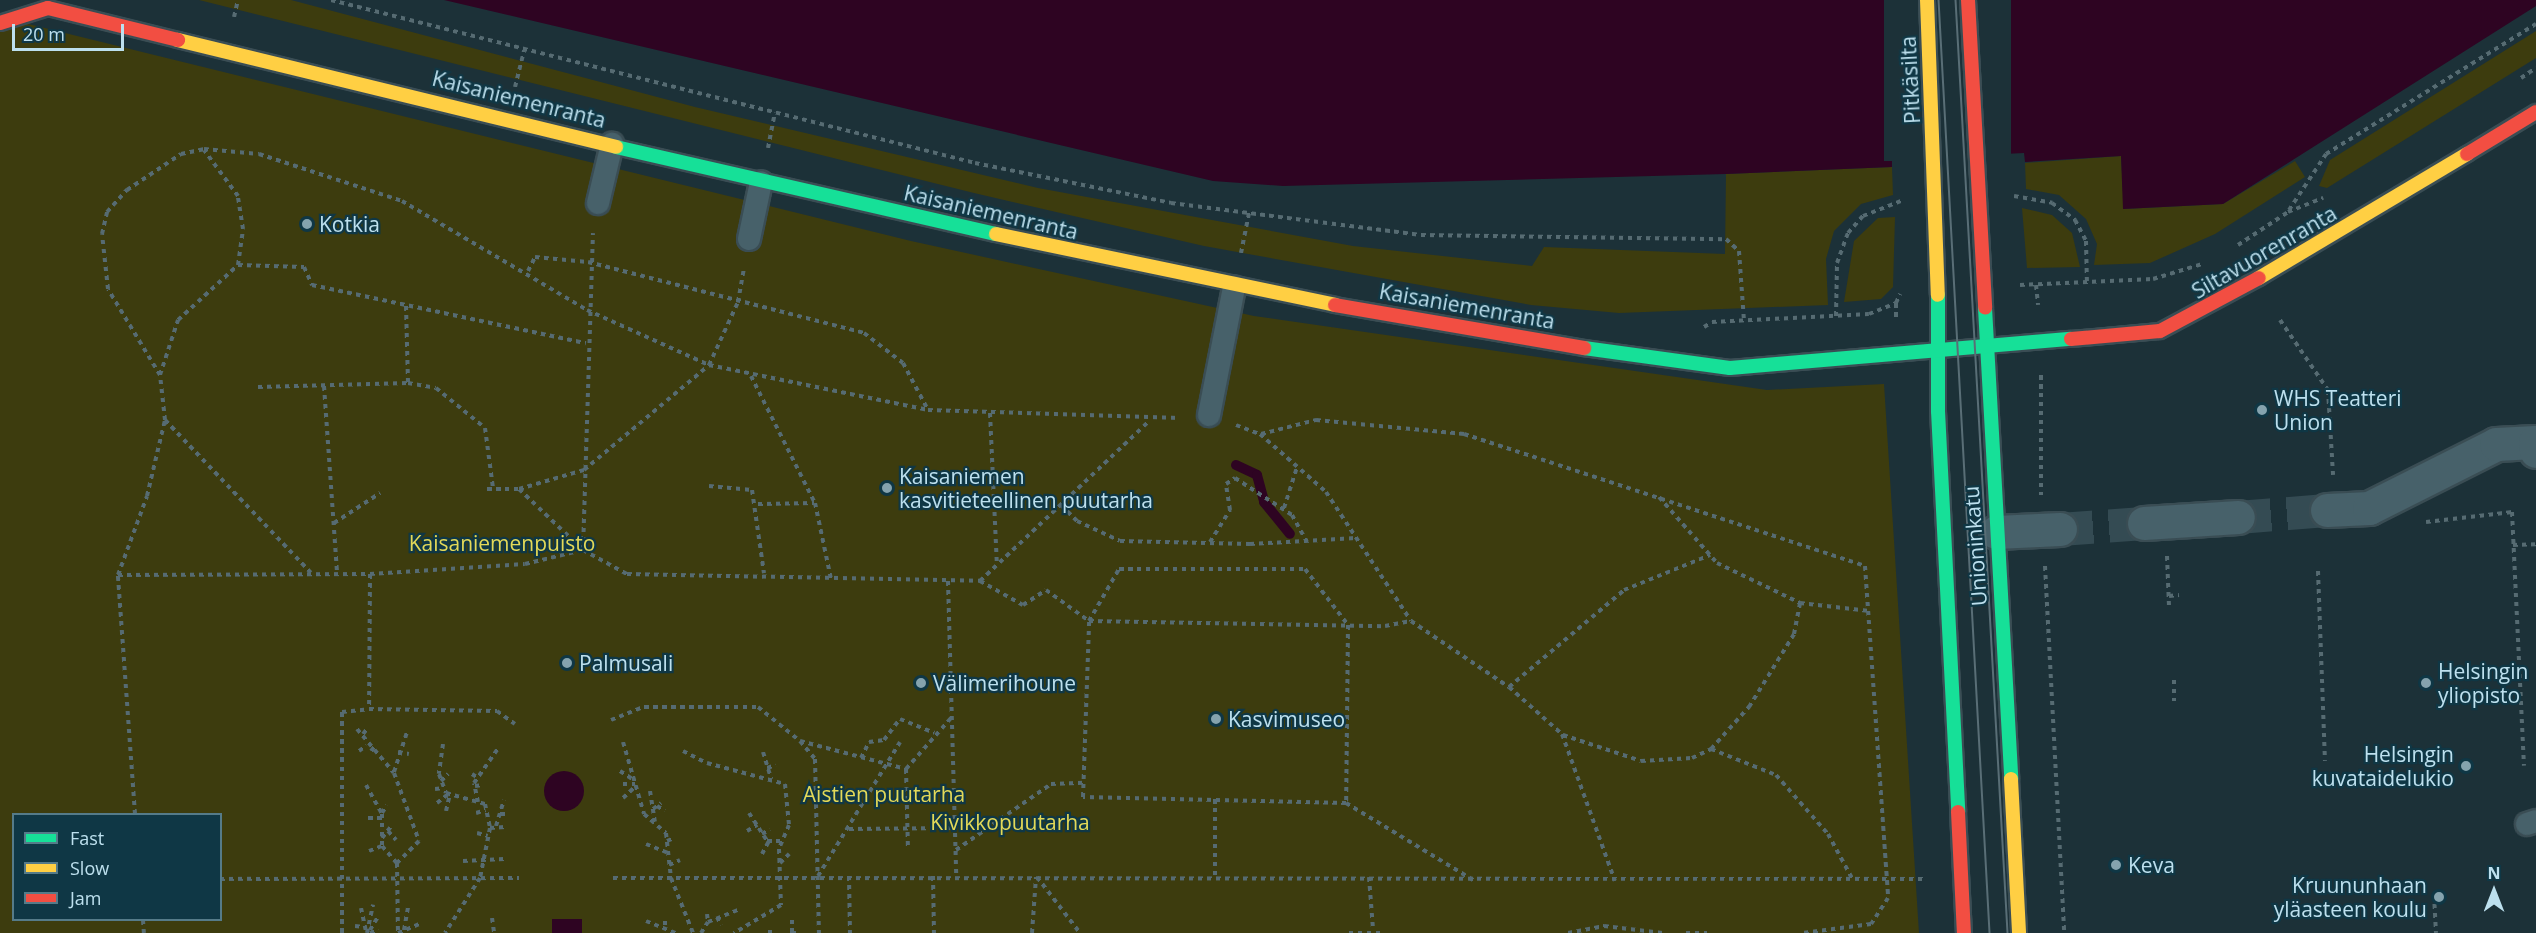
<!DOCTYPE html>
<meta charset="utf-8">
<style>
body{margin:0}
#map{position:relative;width:2536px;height:933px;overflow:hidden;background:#1c3138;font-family:"Open Sans",sans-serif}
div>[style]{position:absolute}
.green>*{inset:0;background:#3d3c0e}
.water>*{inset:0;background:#2e0422;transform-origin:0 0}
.round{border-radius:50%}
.pier>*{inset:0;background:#1c3138;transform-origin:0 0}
.stream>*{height:10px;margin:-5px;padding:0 5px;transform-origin:5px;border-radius:5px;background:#2e0422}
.street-tunnel>*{height:33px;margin-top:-16.5px;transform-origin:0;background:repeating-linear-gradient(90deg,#344b53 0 33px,transparent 0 49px)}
.path>*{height:4px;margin-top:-2px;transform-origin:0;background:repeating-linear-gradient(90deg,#566b72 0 4.5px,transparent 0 9px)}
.roads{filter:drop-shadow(2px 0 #3a4d54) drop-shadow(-2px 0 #3a4d54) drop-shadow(0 2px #3a4d54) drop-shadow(0 -2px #3a4d54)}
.lane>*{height:22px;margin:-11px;padding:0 11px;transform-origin:11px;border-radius:11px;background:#47616a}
.street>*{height:33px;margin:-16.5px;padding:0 16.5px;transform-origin:16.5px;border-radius:16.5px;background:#47616a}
.fast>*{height:14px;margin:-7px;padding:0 7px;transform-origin:7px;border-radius:7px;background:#16e098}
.slow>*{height:14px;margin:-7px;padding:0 7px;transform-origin:7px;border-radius:7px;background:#ffcf43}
.jam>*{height:14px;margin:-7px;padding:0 7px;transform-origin:7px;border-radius:7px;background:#f24e42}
.tram>*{height:1.5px;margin:-0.75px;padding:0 0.75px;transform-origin:0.75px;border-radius:0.75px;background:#596e76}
.dots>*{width:16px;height:16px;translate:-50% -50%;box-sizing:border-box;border:3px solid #0f3745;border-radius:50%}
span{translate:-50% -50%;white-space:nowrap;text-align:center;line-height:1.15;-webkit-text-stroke:4.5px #0f3745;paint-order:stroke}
.street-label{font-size:21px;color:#bde0ee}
.poi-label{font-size:21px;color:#bde0ee}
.left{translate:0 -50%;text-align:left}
.right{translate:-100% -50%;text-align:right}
.park-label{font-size:21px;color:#e3d958}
.legend{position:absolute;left:12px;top:813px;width:210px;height:108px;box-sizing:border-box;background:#0f3745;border:2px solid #557b89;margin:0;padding:8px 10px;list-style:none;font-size:18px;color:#bde0ee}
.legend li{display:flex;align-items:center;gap:12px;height:30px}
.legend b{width:30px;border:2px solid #557b89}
.north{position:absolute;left:2464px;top:861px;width:60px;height:60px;-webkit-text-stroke:4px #0f3745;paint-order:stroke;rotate:0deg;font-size:16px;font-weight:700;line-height:24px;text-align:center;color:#bde0ee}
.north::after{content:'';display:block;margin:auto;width:21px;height:27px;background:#bde0ee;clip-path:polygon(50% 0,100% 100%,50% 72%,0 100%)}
.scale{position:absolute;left:12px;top:24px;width:112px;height:27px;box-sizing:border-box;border:3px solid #bde0ee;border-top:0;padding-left:8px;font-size:18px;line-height:21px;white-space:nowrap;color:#bde0ee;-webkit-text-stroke:4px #0f3745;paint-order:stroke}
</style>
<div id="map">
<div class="green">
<i style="clip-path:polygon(199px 0,291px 0,695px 107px,1038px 188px,1353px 246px,1532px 266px,1544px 247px,1725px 254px,1726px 174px,1892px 167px,1893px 195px,1861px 204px,1834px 231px,1826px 259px,1828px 305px,1619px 313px,1531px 305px,1204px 246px,974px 193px)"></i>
<i style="clip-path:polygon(evenodd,0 17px,911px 241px,1254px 316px,1767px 390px,1884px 384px,1919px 933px,0 933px,0 17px,14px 814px,220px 814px,220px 920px,14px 920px,14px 814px)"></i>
<i style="clip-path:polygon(2536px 31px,2536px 58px,2327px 188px,2319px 186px,2330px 160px)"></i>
<i style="clip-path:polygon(2121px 156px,2124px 209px,2223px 204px,2295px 161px,2305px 177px,2215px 234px,2150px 263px,2094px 265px,2097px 244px,2086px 219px,2059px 195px,2026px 189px,2025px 163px)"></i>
<i style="clip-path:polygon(2022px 208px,2052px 215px,2072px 233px,2080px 267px,2027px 268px)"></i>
<i style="clip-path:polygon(1895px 217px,1893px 287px,1881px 299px,1844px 302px,1854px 241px,1878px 218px)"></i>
</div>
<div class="water">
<i style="clip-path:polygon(444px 0,2536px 0,2536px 6px,2223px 204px,2123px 209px,2121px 156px,2025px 162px,2024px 153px,1904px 159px,1892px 161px,1892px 167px,1726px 174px,1283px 186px,1213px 181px)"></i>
<i class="round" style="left:544px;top:771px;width:40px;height:40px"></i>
<i style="left:582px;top:919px;width:14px;height:30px;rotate:90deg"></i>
</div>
<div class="pier">
<i style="left:1884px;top:0;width:127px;height:161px"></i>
</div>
<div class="stream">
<i style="left:1236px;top:465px;width:23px;rotate:25deg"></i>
<i style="left:1257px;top:475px;width:28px;rotate:75deg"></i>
<i style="left:1264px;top:502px;width:41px;rotate:50.9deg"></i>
</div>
<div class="street-tunnel">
<i style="left:2238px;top:517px;width:89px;rotate:-4.5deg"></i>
<i style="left:2060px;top:529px;width:84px;rotate:-4.1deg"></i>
</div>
<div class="path">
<i style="left:331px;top:0;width:664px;rotate:14.2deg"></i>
<i style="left:975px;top:163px;width:200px;rotate:11.5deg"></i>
<i style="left:1171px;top:203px;width:252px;rotate:7.3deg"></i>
<i style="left:1421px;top:235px;width:305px;rotate:0.8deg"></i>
<i style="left:1726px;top:239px;width:18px;rotate:43deg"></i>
<i style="left:1739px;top:251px;width:69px;rotate:85.9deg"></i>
<i style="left:234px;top:17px;width:17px;rotate:-77deg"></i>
<i style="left:2521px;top:78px;width:18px;rotate:-34deg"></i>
<i style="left:515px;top:87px;width:38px;rotate:-76deg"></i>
<i style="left:768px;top:148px;width:36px;rotate:-79deg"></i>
<i style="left:2014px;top:196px;width:39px;rotate:10deg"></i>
<i style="left:2052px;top:203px;width:29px;rotate:36deg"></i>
<i style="left:2075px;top:220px;width:24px;rotate:62deg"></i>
<i style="left:2086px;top:241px;width:43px;rotate:88.7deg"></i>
<i style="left:2289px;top:210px;width:67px;rotate:-56.5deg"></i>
<i style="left:2326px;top:154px;width:247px;rotate:-31.8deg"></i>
<i style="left:2238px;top:245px;width:60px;rotate:-33.4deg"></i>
<i style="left:2288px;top:212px;width:38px;rotate:-22deg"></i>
<i style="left:1241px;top:253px;width:41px;rotate:-78.7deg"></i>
<i style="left:238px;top:265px;width:66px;rotate:1.7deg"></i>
<i style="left:304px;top:267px;width:20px;rotate:66deg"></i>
<i style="left:312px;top:285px;width:280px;rotate:12deg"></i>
<i style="left:528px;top:271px;width:16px;rotate:-63deg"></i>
<i style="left:535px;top:257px;width:53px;rotate:5.4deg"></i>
<i style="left:588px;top:262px;width:285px;rotate:14.4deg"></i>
<i style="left:864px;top:333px;width:49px;rotate:37.6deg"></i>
<i style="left:903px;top:363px;width:53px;rotate:62deg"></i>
<i style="left:2020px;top:285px;width:133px;rotate:-2.6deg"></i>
<i style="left:2153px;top:279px;width:51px;rotate:-17deg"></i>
<i style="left:2036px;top:285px;width:20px;rotate:84deg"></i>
<i style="left:1896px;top:303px;width:14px;rotate:90deg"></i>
<i style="left:406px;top:306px;width:77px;rotate:88.5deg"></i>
<i style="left:1836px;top:316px;width:53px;rotate:-88.9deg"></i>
<i style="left:1837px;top:263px;width:32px;rotate:-70deg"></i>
<i style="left:1848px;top:233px;width:23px;rotate:-49deg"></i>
<i style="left:1863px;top:216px;width:41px;rotate:-21.5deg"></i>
<i style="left:2280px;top:320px;width:85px;rotate:55.6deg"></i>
<i style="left:2328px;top:390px;width:85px;rotate:86.6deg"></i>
<i style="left:1704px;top:327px;width:9px;rotate:-32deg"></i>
<i style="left:1712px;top:322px;width:157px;rotate:-2.9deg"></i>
<i style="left:1869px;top:314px;width:29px;rotate:-22deg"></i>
<i style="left:1896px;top:303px;width:10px;rotate:-66deg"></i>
<i style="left:160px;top:375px;width:58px;rotate:-71.9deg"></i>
<i style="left:178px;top:320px;width:81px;rotate:-42.5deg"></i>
<i style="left:238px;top:265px;width:36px;rotate:-82deg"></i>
<i style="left:243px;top:229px;width:33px;rotate:-99deg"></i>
<i style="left:238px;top:196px;width:57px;rotate:-126.5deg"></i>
<i style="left:2041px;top:375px;width:120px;rotate:90deg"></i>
<i style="left:751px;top:376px;width:142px;rotate:63.3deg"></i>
<i style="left:815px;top:503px;width:78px;rotate:78.1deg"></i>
<i style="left:324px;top:386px;width:187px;rotate:86deg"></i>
<i style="left:258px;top:387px;width:150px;rotate:-1.5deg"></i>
<i style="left:408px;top:383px;width:28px;rotate:10deg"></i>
<i style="left:436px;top:388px;width:63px;rotate:39.2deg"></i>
<i style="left:485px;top:428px;width:61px;rotate:82.4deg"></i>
<i style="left:990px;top:413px;width:152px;rotate:87.4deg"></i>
<i style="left:165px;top:420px;width:211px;rotate:46.3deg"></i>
<i style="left:1236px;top:425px;width:26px;rotate:21deg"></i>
<i style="left:1260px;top:434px;width:88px;rotate:41.3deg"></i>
<i style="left:1326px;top:492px;width:154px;rotate:56.6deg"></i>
<i style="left:1411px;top:621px;width:118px;rotate:34deg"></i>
<i style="left:1509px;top:687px;width:71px;rotate:41.6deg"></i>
<i style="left:1562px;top:734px;width:156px;rotate:70.2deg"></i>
<i style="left:1261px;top:434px;width:57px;rotate:-14.3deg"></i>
<i style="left:1316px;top:420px;width:149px;rotate:5.4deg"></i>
<i style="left:1464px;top:434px;width:422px;rotate:18.2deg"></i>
<i style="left:1865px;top:566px;width:333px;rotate:86deg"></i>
<i style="left:1888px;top:898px;width:31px;rotate:123deg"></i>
<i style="left:1871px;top:924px;width:69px;rotate:172.5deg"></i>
<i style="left:709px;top:486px;width:43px;rotate:5.3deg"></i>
<i style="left:752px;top:490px;width:84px;rotate:81.8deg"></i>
<i style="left:487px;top:489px;width:32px"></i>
<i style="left:519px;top:489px;width:88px;rotate:43.6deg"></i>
<i style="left:519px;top:489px;width:68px;rotate:-16.3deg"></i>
<i style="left:584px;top:470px;width:163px;rotate:-40deg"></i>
<i style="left:709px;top:365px;width:69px;rotate:-65.3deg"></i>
<i style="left:738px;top:302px;width:34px;rotate:-80deg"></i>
<i style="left:1659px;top:497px;width:88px;rotate:48.7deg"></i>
<i style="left:1717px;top:563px;width:92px;rotate:25.7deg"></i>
<i style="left:1800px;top:603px;width:70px;rotate:6.5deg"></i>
<i style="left:758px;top:504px;width:56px;rotate:-1deg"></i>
<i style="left:1061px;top:505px;width:23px;rotate:45deg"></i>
<i style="left:1077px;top:521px;width:47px;rotate:24.9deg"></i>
<i style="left:1120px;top:541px;width:130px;rotate:1.3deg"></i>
<i style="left:1250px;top:544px;width:106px;rotate:-3.2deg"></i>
<i style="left:1284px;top:508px;width:43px;rotate:-72.4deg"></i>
<i style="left:2426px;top:522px;width:87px;rotate:-6.6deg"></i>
<i style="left:2512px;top:512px;width:254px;rotate:87.3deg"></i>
<i style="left:334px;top:523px;width:55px;rotate:-33.1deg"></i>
<i style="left:1210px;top:542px;width:38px;rotate:-58deg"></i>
<i style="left:1230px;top:510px;width:26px;rotate:-99deg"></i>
<i style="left:1226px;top:484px;width:11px;rotate:-34deg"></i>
<i style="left:1235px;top:478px;width:68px;rotate:33deg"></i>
<i style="left:1292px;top:515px;width:31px;rotate:61deg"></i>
<i style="left:2513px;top:545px;width:23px;rotate:-2deg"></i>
<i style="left:583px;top:550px;width:317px;rotate:-88.2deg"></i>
<i style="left:2167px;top:556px;width:49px;rotate:87.7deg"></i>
<i style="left:2045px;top:566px;width:367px;rotate:87deg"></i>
<i style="left:1119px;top:569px;width:186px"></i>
<i style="left:1305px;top:569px;width:71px;rotate:52.5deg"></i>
<i style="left:1348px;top:625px;width:178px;rotate:90.6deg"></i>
<i style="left:1346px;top:803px;width:263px;rotate:-178.7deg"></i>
<i style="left:1083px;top:797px;width:176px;rotate:-88deg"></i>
<i style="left:1089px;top:621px;width:60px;rotate:-60deg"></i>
<i style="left:2318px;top:571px;width:190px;rotate:87.9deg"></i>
<i style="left:370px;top:574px;width:135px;rotate:90.4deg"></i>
<i style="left:369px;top:709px;width:128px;rotate:0.9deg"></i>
<i style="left:497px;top:711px;width:22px;rotate:36deg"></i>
<i style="left:118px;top:575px;width:252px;rotate:-0.2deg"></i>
<i style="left:370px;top:574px;width:155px;rotate:-3.7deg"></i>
<i style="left:525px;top:564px;width:60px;rotate:-13.6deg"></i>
<i style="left:583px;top:550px;width:50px;rotate:28.6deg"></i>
<i style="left:627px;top:574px;width:353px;rotate:1.1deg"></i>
<i style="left:980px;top:581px;width:233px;rotate:-43.4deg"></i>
<i style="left:948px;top:581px;width:293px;rotate:88.4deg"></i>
<i style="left:980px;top:581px;width:49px;rotate:29.2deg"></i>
<i style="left:1023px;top:605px;width:27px;rotate:-33deg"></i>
<i style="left:1046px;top:590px;width:53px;rotate:35.8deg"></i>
<i style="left:1089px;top:621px;width:296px;rotate:1deg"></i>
<i style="left:1385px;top:626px;width:26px;rotate:-11deg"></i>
<i style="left:2169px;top:596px;width:10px;rotate:-6deg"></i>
<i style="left:2174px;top:680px;width:21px;rotate:90deg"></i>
<i style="left:1509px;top:687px;width:150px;rotate:-40.1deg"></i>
<i style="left:1624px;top:590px;width:93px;rotate:-22.1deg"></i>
<i style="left:611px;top:720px;width:35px;rotate:-22deg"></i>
<i style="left:644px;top:707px;width:114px"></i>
<i style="left:758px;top:707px;width:54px;rotate:39deg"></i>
<i style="left:800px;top:741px;width:23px;rotate:50deg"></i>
<i style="left:815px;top:759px;width:174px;rotate:88.7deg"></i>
<i style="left:357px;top:729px;width:57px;rotate:49.9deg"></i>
<i style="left:394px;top:773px;width:72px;rotate:69.8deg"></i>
<i style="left:419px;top:841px;width:31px;rotate:135deg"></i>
<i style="left:397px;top:863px;width:70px;rotate:89.2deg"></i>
<i style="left:363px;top:734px;width:6px;rotate:-51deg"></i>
<i style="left:1563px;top:735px;width:82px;rotate:18.4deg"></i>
<i style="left:1641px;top:761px;width:51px;rotate:-3.4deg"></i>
<i style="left:1692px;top:758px;width:21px;rotate:-25deg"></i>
<i style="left:1711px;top:749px;width:57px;rotate:-47.9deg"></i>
<i style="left:1749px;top:707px;width:86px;rotate:-58.3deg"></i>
<i style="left:1794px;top:634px;width:32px;rotate:-79deg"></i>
<i style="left:800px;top:741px;width:110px;rotate:14.8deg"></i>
<i style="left:906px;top:769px;width:68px;rotate:-48.6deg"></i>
<i style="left:623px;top:742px;width:75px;rotate:73.7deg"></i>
<i style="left:644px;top:814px;width:29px;rotate:41deg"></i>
<i style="left:666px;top:833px;width:45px;rotate:83.7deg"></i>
<i style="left:671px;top:878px;width:59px;rotate:68.2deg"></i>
<i style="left:443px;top:744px;width:30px;rotate:98deg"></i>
<i style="left:439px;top:774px;width:20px;rotate:70deg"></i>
<i style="left:446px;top:793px;width:41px;rotate:15.8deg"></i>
<i style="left:485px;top:804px;width:25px;rotate:78deg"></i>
<i style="left:490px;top:828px;width:51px;rotate:101.3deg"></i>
<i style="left:480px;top:878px;width:65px;rotate:122.5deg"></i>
<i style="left:1711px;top:749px;width:70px;rotate:21.8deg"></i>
<i style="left:1776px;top:775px;width:79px;rotate:48.6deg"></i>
<i style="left:1828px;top:834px;width:52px;rotate:61.5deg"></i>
<i style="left:359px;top:751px;width:9px;rotate:-36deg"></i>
<i style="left:371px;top:751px;width:6px;rotate:-51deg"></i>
<i style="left:683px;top:751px;width:27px;rotate:27deg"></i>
<i style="left:707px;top:763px;width:81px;rotate:15.1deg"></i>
<i style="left:785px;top:784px;width:41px;rotate:84.4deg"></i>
<i style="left:789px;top:825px;width:26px;rotate:113deg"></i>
<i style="left:779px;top:849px;width:56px;rotate:88deg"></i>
<i style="left:781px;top:905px;width:55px;rotate:149.2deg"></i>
<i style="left:398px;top:752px;width:11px;rotate:10deg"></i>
<i style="left:763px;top:752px;width:28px;rotate:73deg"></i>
<i style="left:861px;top:758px;width:18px;rotate:-63deg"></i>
<i style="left:869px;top:742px;width:15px;rotate:-8deg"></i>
<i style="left:884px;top:740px;width:26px;rotate:-53deg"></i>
<i style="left:900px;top:719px;width:37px;rotate:22deg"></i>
<i style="left:767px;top:768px;width:9px;rotate:-18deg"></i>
<i style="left:906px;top:769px;width:80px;rotate:88.6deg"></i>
<i style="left:620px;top:771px;width:17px;rotate:33deg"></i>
<i style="left:394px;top:772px;width:42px;rotate:-72deg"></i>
<i style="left:472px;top:774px;width:7px;rotate:34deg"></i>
<i style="left:441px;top:781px;width:10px;rotate:-45deg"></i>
<i style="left:623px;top:784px;width:12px"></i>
<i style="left:366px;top:785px;width:33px;rotate:61deg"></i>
<i style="left:382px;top:814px;width:32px;rotate:90deg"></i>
<i style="left:382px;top:846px;width:23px;rotate:49deg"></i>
<i style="left:475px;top:786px;width:8px;rotate:-7deg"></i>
<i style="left:435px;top:789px;width:9px;rotate:-6deg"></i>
<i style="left:650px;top:791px;width:31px;rotate:81deg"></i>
<i style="left:623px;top:798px;width:18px;rotate:-43deg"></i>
<i style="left:1215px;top:799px;width:77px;rotate:90deg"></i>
<i style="left:478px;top:802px;width:19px;rotate:-102deg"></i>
<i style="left:474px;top:783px;width:44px;rotate:-55.2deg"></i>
<i style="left:437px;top:803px;width:14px;rotate:-39deg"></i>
<i style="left:1346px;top:803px;width:151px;rotate:31.2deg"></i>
<i style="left:657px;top:806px;width:9px;rotate:32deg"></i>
<i style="left:653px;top:809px;width:10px;rotate:-37deg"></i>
<i style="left:446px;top:811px;width:17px;rotate:-77deg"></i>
<i style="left:382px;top:813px;width:9px;rotate:-58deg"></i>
<i style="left:476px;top:813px;width:10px;rotate:-17deg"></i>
<i style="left:749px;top:813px;width:33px;rotate:57deg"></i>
<i style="left:767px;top:841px;width:16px"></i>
<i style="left:135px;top:814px;width:240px;rotate:-94.1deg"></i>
<i style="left:118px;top:575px;width:84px;rotate:-69.8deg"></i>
<i style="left:147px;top:496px;width:78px;rotate:-76.7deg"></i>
<i style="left:165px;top:420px;width:45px;rotate:-96.3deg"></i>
<i style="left:160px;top:375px;width:100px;rotate:-121.2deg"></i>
<i style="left:108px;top:289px;width:55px;rotate:-96.2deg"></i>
<i style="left:102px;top:234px;width:23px;rotate:-77deg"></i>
<i style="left:107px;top:212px;width:30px;rotate:-48deg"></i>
<i style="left:127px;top:190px;width:65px;rotate:-33.7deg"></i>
<i style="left:181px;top:154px;width:24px;rotate:-12deg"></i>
<i style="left:204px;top:149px;width:55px;rotate:5.2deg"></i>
<i style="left:259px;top:154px;width:151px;rotate:18.2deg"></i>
<i style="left:402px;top:201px;width:215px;rotate:30.5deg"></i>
<i style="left:587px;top:310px;width:134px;rotate:24.3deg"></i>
<i style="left:709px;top:365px;width:224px;rotate:11.6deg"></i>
<i style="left:928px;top:410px;width:252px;rotate:1.8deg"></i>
<i style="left:500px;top:814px;width:7px"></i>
<i style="left:368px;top:818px;width:14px"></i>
<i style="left:496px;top:826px;width:27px;rotate:-73deg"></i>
<i style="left:490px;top:828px;width:15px;rotate:-4deg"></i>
<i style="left:849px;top:829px;width:106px;rotate:-0.5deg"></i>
<i style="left:388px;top:831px;width:12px;rotate:48deg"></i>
<i style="left:747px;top:831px;width:12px;rotate:-31deg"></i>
<i style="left:477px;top:833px;width:11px;rotate:15deg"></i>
<i style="left:762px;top:834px;width:9px;rotate:-32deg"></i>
<i style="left:382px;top:838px;width:16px;rotate:-52deg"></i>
<i style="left:667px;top:841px;width:8px;rotate:-23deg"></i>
<i style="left:646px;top:844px;width:24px;rotate:22deg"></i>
<i style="left:956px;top:850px;width:116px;rotate:-34.8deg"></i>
<i style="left:1051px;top:784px;width:33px;rotate:-2deg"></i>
<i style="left:369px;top:851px;width:14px;rotate:-21deg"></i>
<i style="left:762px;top:854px;width:15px;rotate:-62deg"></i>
<i style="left:463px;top:861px;width:41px;rotate:-2.8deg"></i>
<i style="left:780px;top:863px;width:13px;rotate:-45deg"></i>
<i style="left:669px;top:865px;width:12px;rotate:-24deg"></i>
<i style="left:818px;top:876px;width:157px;rotate:-58.5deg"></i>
<i style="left:849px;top:876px;width:57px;rotate:89deg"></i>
<i style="left:933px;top:876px;width:57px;rotate:89deg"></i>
<i style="left:1037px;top:877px;width:71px;rotate:52.5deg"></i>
<i style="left:1369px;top:877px;width:52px;rotate:85.6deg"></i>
<i style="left:613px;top:878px;width:1312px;rotate:0.04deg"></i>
<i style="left:220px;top:879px;width:299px;rotate:-0.2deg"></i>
<i style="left:2434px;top:895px;width:38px;rotate:87deg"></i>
<i style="left:361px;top:908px;width:25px;rotate:78deg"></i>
<i style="left:707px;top:914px;width:8px;rotate:83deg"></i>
<i style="left:717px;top:917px;width:9px;rotate:63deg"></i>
<i style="left:492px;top:918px;width:15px;rotate:82deg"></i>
<i style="left:143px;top:920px;width:13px;rotate:86deg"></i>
<i style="left:646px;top:921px;width:32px;rotate:22deg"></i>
<i style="left:665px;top:921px;width:7px;rotate:90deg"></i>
<i style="left:355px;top:926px;width:9px;rotate:6deg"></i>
<i style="left:370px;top:930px;width:17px;rotate:-59deg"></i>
<i style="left:404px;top:930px;width:23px;rotate:-80deg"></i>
<i style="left:342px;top:933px;width:221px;rotate:-90deg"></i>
<i style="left:342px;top:712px;width:27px;rotate:-6deg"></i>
<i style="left:367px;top:933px;width:29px;rotate:-78deg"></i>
<i style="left:370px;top:933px;width:9px;rotate:-21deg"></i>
<i style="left:398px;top:933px;width:26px;rotate:-23deg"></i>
<i style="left:701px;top:933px;width:13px;rotate:-58deg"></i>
<i style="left:708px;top:922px;width:32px;rotate:-22deg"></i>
<i style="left:770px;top:933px;width:3px;rotate:-90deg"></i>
<i style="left:792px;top:933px;width:13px;rotate:-90deg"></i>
<i style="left:792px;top:933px;width:7px"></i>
<i style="left:1032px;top:933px;width:56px;rotate:-85.9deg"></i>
<i style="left:1349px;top:933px;width:36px"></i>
<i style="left:1568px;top:933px;width:37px;rotate:-11deg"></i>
<i style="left:1604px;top:926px;width:59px;rotate:6.8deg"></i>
<i style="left:1686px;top:933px;width:21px"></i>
</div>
<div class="roads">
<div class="lane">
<i style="left:598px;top:203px;width:61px;rotate:-76.7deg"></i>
<i style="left:749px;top:239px;width:58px;rotate:-78.1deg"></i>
<i style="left:1209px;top:415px;width:130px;rotate:-78.9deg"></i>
<i style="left:2527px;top:824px;width:9px;rotate:-18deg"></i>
</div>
<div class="street">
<i style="left:2327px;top:510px;width:42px;rotate:-2.7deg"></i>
<i style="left:2369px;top:508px;width:142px;rotate:-26.7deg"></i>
<i style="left:2496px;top:444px;width:39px;rotate:-3deg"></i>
<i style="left:2535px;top:442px;width:9px;rotate:84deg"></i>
<i style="left:2144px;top:523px;width:94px;rotate:-3.7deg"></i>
<i style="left:1996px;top:532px;width:64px;rotate:-2.7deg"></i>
</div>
<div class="fast">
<i style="left:616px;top:147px;width:390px;rotate:12.9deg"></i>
<i style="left:1938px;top:295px;width:116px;rotate:90deg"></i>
<i style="left:1938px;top:411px;width:401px;rotate:87.1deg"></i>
<i style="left:1985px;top:308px;width:472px;rotate:86.8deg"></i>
<i style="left:1584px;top:348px;width:147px;rotate:7.8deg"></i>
<i style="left:1730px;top:368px;width:342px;rotate:-4.9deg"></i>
</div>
<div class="slow">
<i style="left:1927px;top:0;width:295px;rotate:87.9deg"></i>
<i style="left:178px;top:40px;width:451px;rotate:13.7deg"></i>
<i style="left:996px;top:234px;width:346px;rotate:11.8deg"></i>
<i style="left:2259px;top:278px;width:242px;rotate:-30.8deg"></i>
<i style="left:2011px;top:779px;width:154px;rotate:87deg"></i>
</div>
<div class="jam">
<i style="left:1968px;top:0;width:308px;rotate:86.8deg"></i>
<i style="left:0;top:23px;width:50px;rotate:-17.4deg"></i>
<i style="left:48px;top:8px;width:134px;rotate:13.8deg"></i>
<i style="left:2467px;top:154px;width:81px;rotate:-31.3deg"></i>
<i style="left:1335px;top:305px;width:253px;rotate:9.8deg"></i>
<i style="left:2071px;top:339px;width:89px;rotate:-5.1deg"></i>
<i style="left:2160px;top:331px;width:112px;rotate:-28.2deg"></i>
<i style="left:1958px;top:812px;width:121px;rotate:87.2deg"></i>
</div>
</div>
<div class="tram">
<i style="left:1939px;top:0;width:934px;rotate:86.87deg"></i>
<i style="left:1956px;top:0;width:934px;rotate:86.81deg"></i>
</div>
<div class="dots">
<i style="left:307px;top:224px;background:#85a3ae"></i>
<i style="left:2262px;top:410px;background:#85a3ae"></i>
<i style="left:887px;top:488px;background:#85a3ae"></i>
<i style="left:567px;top:663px;background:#85a3ae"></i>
<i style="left:921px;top:683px;background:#85a3ae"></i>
<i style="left:2426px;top:683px;background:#85a3ae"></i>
<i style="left:1216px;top:719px;background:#85a3ae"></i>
<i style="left:2466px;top:766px;background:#85a3ae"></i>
<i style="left:2116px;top:865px;background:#85a3ae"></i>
<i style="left:2439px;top:897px;background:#85a3ae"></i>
</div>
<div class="street-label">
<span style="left:1910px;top:80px;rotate:-93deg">Pitkäsilta</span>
<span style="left:519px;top:99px;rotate:14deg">Kaisaniemenranta</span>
<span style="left:991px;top:212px;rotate:13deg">Kaisaniemenranta</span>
<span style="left:2264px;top:252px;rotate:-30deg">Siltavuorenranta</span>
<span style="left:1467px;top:306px;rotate:10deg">Kaisaniemenranta</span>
<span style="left:1975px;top:546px;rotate:-94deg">Unioninkatu</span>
</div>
<div class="poi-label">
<span class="left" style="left:319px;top:224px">Kotkia</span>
<span class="left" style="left:2274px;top:410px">WHS Teatteri<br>Union</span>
<span class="left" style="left:899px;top:488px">Kaisaniemen<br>kasvitieteellinen puutarha</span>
<span class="left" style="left:579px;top:663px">Palmusali</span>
<span class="left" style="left:2438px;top:683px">Helsingin<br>yliopisto</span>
<span class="left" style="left:933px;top:683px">Välimerihoune</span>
<span class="left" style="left:1228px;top:719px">Kasvimuseo</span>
<span class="right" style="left:2454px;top:766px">Helsingin<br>kuvataidelukio</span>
<span class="left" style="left:2128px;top:865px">Keva</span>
<span class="right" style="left:2427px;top:897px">Kruununhaan<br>yläasteen koulu</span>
</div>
<div class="park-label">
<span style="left:502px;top:543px">Kaisaniemenpuisto</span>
<span style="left:884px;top:794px">Aistien puutarha</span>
<span style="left:1010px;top:822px">Kivikkopuutarha</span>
</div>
<ul class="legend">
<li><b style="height:8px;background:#16e098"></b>Fast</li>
<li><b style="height:8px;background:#ffcf43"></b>Slow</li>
<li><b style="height:8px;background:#f24e42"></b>Jam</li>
</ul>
<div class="north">N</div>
<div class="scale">20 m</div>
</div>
